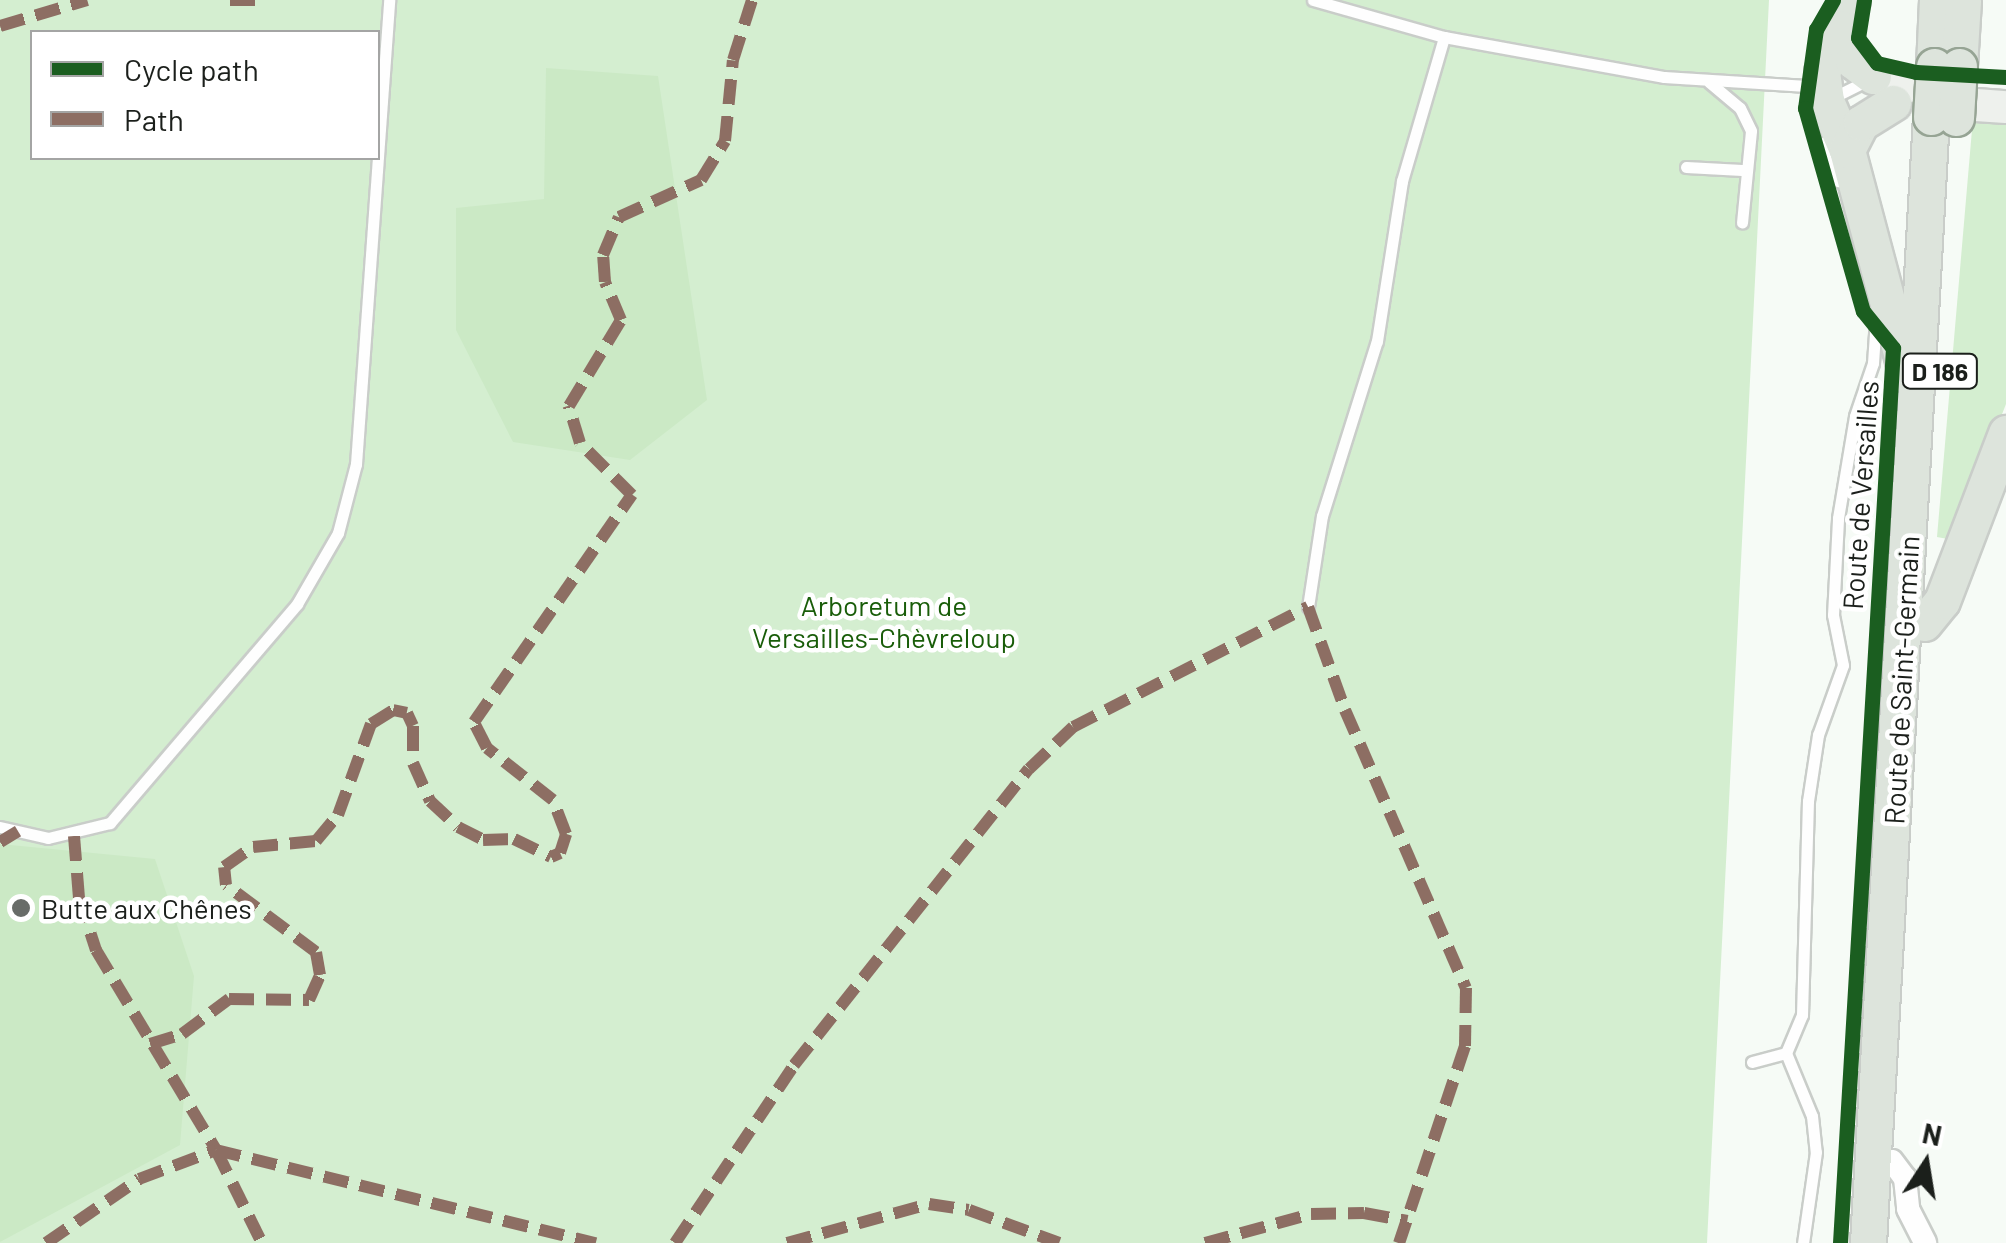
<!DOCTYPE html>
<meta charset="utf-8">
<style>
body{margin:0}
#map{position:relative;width:2006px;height:1243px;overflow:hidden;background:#f6fbf6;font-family:Barlow,sans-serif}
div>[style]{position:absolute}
.green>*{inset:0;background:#d4eed0}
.forest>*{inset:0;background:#cbe9c5}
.roads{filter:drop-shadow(2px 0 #c9cdc9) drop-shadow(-2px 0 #c9cdc9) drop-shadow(0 2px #c9cdc9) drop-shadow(0 -2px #c9cdc9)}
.lane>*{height:11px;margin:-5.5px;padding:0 5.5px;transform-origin:5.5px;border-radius:5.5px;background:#fefefe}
.street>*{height:22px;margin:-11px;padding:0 11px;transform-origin:11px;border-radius:11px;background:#fefefe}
.secondary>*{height:32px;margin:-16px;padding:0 16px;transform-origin:16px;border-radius:16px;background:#eef1ed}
.primary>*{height:35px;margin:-17.5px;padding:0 17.5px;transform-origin:17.5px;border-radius:17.5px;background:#dde4dc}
.bridges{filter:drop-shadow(2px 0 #96a494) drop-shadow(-2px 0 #96a494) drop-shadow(0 2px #96a494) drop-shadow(0 -2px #96a494)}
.primary-bridge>*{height:35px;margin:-17.5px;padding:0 17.5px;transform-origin:17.5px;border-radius:17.5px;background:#dde4dc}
.quiet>*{height:12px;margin-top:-6px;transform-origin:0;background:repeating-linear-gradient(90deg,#8d6e63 0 25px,transparent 0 37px)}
.cycleway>*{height:15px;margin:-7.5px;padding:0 7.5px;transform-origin:7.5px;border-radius:7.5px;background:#1b5e20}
.dots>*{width:28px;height:28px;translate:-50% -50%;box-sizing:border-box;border:5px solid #fff;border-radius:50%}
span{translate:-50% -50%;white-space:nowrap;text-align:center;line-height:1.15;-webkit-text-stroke:9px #fff;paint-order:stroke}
.shield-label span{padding:2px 8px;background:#fff;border:2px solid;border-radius:8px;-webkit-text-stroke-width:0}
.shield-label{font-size:25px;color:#1b1f1b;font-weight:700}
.street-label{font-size:28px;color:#1b1f1b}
.park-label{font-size:28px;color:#195d09}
.poi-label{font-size:28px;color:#1b1f1b}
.left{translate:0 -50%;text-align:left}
.legend{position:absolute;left:30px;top:30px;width:350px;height:130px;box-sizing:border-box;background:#fff;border:2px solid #a4a5a4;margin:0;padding:12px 18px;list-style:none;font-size:30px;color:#1b1f1b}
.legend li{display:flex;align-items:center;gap:20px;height:50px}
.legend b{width:50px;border:2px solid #a4a5a4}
.north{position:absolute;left:1876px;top:1113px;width:100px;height:100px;-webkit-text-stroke:8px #fff;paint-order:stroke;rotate:12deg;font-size:28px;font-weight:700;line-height:40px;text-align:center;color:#1b1f1b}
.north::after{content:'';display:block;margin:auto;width:35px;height:45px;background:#1b1f1b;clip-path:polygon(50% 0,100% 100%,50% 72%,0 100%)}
</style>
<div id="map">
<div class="green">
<i style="clip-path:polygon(evenodd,0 0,1769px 0,1707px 1243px,0 1243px,0 0,32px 32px,378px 32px,378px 158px,32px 158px,32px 32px)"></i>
<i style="clip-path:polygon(1973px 118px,2006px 121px,2006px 404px,1953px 540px,1937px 537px)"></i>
</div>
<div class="forest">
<i style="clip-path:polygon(546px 68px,658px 76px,707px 400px,630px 460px,513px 442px,456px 330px,456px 208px,544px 199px)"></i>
<i style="clip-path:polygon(0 844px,155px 859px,194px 976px,180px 1145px,0 1242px)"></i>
</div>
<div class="roads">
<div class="lane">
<i style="left:1313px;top:0;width:136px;rotate:15.8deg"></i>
<i style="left:1444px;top:37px;width:224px;rotate:10.3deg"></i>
<i style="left:1664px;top:77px;width:143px;rotate:3.6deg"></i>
<i style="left:1807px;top:86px;width:24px;rotate:38deg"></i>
<i style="left:1826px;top:101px;width:49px;rotate:-26.6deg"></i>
<i style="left:1709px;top:82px;width:40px;rotate:40deg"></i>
<i style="left:1740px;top:108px;width:25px;rotate:64deg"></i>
<i style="left:1751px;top:131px;width:92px;rotate:95.6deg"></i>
<i style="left:1826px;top:141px;width:42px;rotate:73.3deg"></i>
<i style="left:1686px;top:167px;width:56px;rotate:3.1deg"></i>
<i style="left:1308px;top:607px;width:92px;rotate:-81.3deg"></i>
<i style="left:1322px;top:516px;width:183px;rotate:-72.6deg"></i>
<i style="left:1377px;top:341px;width:162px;rotate:-81.1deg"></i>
<i style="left:1402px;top:181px;width:150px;rotate:-73.7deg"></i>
<i style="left:0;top:827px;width:49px;rotate:12.9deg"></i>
<i style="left:48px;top:838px;width:64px;rotate:-13.6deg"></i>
<i style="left:110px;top:823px;width:288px;rotate:-49.5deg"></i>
<i style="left:297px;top:604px;width:82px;rotate:-60deg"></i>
<i style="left:338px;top:533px;width:71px;rotate:-75.4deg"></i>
<i style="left:356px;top:464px;width:465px;rotate:-85.9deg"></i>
<i style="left:1786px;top:1053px;width:68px;rotate:67.6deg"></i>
<i style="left:1812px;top:1116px;width:36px;rotate:84deg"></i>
<i style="left:1816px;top:1152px;width:92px;rotate:98.1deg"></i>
<i style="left:1752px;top:1062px;width:35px;rotate:-15deg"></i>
<i style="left:1786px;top:1053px;width:41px;rotate:-67.2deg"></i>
<i style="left:1802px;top:1015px;width:214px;rotate:-88.4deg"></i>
<i style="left:1808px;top:801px;width:67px;rotate:-81.4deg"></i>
<i style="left:1818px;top:735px;width:74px;rotate:-70.3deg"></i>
<i style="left:1843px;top:665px;width:51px;rotate:-101.3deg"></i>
<i style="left:1833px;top:615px;width:97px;rotate:-87deg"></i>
<i style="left:1838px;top:518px;width:103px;rotate:-80.5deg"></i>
<i style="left:1855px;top:416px;width:56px;rotate:-71.2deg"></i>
<i style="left:1873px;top:363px;width:44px;rotate:-86.1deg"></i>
</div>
<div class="street">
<i style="left:1892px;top:1161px;width:21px;rotate:53deg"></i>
<i style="left:1905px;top:1178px;width:31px;rotate:84deg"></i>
<i style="left:1908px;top:1209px;width:38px;rotate:63deg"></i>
</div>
<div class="secondary">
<i style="left:1873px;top:76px;width:42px;rotate:13.7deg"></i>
<i style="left:1976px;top:105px;width:30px;rotate:4deg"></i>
</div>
<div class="primary">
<i style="left:1852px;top:0;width:78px;rotate:112.6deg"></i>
<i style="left:1822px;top:72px;width:29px;rotate:82deg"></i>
<i style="left:1826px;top:101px;width:53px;rotate:66.8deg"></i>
<i style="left:1847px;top:150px;width:233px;rotate:75.1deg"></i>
<i style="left:1839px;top:28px;width:36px;rotate:67deg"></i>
<i style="left:1853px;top:61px;width:25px;rotate:37deg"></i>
<i style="left:1934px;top:66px;width:66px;rotate:-87.4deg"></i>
<i style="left:1959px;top:66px;width:66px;rotate:-86.5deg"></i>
<i style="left:1847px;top:150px;width:30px;rotate:-63deg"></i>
<i style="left:1861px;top:123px;width:38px;rotate:-32deg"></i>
<i style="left:1924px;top:623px;width:28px;rotate:-51deg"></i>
<i style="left:1942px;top:601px;width:180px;rotate:-69.1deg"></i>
<i style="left:1868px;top:1243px;width:1128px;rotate:-86.8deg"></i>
</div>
</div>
<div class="bridges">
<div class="primary-bridge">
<i style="left:1931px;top:117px;width:51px;rotate:-86.6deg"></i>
<i style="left:1956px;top:118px;width:52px;rotate:-86.7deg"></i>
</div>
</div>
<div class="quiet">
<i style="left:230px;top:0;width:33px"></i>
<i style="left:0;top:26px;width:91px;rotate:-16.6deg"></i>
<i style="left:74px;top:836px;width:62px;rotate:85.4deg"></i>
<i style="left:79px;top:898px;width:55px;rotate:71.9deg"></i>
<i style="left:96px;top:950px;width:233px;rotate:59deg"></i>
<i style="left:216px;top:1150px;width:104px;rotate:63.7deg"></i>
<i style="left:0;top:842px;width:21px;rotate:-31deg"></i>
<i style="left:150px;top:1044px;width:34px;rotate:-17deg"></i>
<i style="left:182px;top:1034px;width:59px;rotate:-36.7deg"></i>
<i style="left:229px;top:999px;width:80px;rotate:0.7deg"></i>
<i style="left:309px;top:1000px;width:27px;rotate:-66deg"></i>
<i style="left:320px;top:975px;width:23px;rotate:-100deg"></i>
<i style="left:316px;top:952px;width:112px;rotate:-143.3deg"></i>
<i style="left:226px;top:885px;width:18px;rotate:-96deg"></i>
<i style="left:224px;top:867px;width:35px;rotate:-35deg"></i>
<i style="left:253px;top:847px;width:63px;rotate:-5.4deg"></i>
<i style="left:316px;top:841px;width:34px;rotate:-50deg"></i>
<i style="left:338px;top:815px;width:97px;rotate:-70.1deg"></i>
<i style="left:371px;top:724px;width:26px;rotate:-32deg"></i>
<i style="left:393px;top:710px;width:14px;rotate:12deg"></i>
<i style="left:407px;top:713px;width:14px;rotate:65deg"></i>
<i style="left:413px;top:726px;width:37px;rotate:90deg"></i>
<i style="left:413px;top:763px;width:42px;rotate:65.9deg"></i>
<i style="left:430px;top:801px;width:38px;rotate:43deg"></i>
<i style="left:458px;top:827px;width:28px;rotate:27deg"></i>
<i style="left:483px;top:840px;width:31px;rotate:-2deg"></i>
<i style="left:514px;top:839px;width:41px;rotate:25.9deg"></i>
<i style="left:551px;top:857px;width:10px;rotate:-24deg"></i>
<i style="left:560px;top:853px;width:20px;rotate:-72deg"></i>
<i style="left:566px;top:834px;width:36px;rotate:-111deg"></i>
<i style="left:553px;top:800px;width:84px;rotate:-141.8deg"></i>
<i style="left:487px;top:748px;width:29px;rotate:-117deg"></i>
<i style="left:474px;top:722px;width:277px;rotate:-55.2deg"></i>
<i style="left:632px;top:495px;width:74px;rotate:-135deg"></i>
<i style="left:580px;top:443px;width:39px;rotate:-107deg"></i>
<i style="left:569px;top:406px;width:100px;rotate:-58.8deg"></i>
<i style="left:621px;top:320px;width:41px;rotate:-112.8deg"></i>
<i style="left:605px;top:282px;width:27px;rotate:-94deg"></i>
<i style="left:603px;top:255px;width:41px;rotate:-67.2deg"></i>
<i style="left:619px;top:217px;width:90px;rotate:-24.3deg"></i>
<i style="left:701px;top:180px;width:46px;rotate:-58.4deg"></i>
<i style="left:725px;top:141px;width:81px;rotate:-84.4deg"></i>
<i style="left:733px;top:60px;width:63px;rotate:-72.4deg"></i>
<i style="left:46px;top:1243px;width:113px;rotate:-34.5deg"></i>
<i style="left:139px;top:1179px;width:82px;rotate:-20.6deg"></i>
<i style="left:216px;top:1150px;width:391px;rotate:13.8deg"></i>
<i style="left:675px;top:1243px;width:214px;rotate:-56.2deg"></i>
<i style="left:794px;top:1065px;width:378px;rotate:-51.6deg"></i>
<i style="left:1029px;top:769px;width:61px;rotate:-43.7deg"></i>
<i style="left:1073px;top:727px;width:264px;rotate:-27.1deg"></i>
<i style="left:1308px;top:607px;width:109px;rotate:70.2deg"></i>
<i style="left:1345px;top:710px;width:303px;rotate:66.5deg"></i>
<i style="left:1466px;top:988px;width:58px;rotate:91deg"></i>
<i style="left:1465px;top:1046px;width:208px;rotate:108.5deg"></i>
<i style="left:787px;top:1243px;width:147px;rotate:-15.4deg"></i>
<i style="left:929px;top:1204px;width:40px;rotate:8.5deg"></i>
<i style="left:969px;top:1210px;width:96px;rotate:20.1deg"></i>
<i style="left:1205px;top:1243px;width:110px;rotate:-15.3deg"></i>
<i style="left:1311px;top:1214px;width:53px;rotate:-1.1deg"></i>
<i style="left:1364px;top:1213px;width:44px;rotate:10.5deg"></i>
</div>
<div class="cycleway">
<i style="left:1833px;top:0;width:34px;rotate:120deg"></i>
<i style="left:1816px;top:29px;width:80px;rotate:97.9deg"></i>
<i style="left:1805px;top:108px;width:211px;rotate:74.1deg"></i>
<i style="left:1863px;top:311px;width:48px;rotate:51deg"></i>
<i style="left:1893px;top:348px;width:897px;rotate:93.39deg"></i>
<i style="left:1864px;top:0;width:38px;rotate:99deg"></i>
<i style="left:1858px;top:38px;width:31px;rotate:53deg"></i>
<i style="left:1877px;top:63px;width:40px;rotate:13deg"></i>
<i style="left:1916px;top:72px;width:90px;rotate:3.2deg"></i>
</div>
<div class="dots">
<i style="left:21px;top:908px;background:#686c68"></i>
</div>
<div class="shield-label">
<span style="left:1940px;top:371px">D 186</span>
</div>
<div class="street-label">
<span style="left:1860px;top:495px;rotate:-86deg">Route de Versailles</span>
<span style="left:1901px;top:680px;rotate:-87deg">Route de Saint-Germain</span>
</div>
<div class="park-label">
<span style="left:884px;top:621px">Arboretum de<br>Versailles-Chèvreloup</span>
</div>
<div class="poi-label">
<span class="left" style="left:41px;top:908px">Butte aux Chênes</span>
</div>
<ul class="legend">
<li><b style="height:12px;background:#1b5e20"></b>Cycle path</li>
<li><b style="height:12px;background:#8d6e63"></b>Path</li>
</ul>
<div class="north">N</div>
</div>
